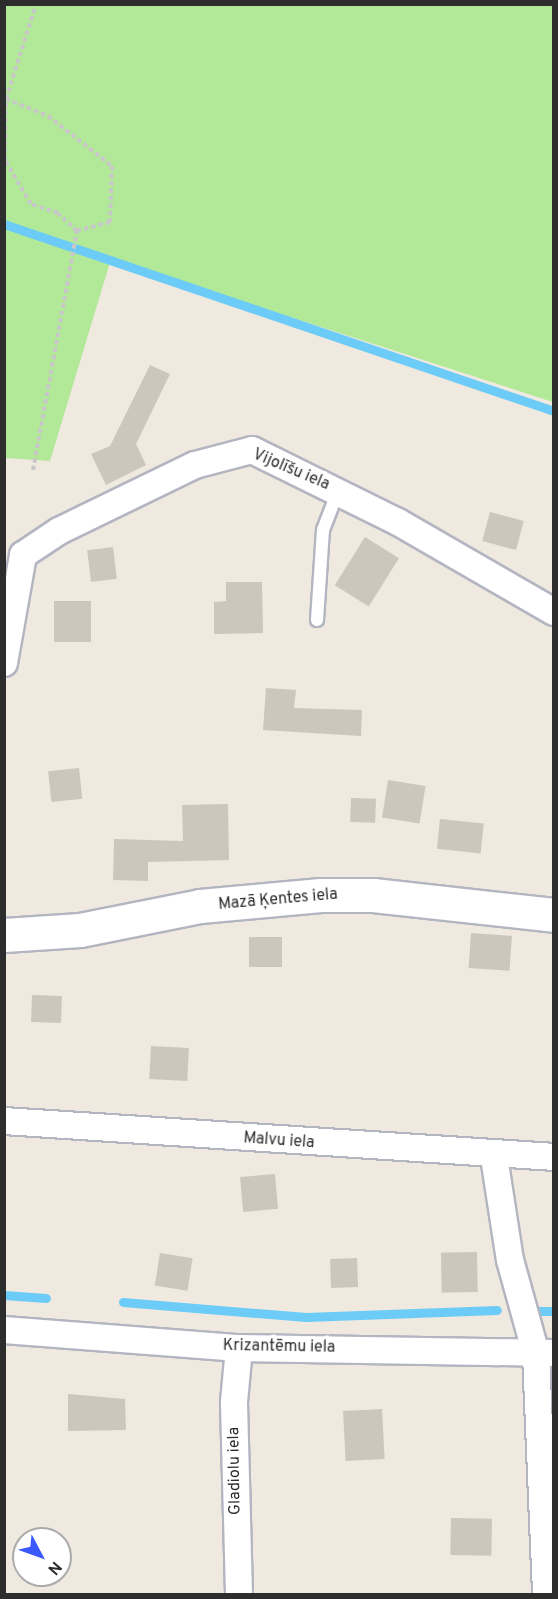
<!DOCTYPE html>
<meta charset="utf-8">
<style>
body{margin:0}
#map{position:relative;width:558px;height:1599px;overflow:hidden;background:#efe9df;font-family:Overpass,sans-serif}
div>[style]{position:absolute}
.green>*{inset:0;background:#b1e999}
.stream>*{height:9px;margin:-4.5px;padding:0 4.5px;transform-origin:4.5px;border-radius:4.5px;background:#6cccf7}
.building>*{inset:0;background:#cbc7bd;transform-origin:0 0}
.path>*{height:4px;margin-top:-2px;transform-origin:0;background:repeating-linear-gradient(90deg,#c8c8c8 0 4.5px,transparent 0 7.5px)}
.roads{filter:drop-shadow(2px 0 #b3b5c1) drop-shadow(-2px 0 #b3b5c1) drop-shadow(0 2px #b3b5c1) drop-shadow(0 -2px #b3b5c1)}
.lane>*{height:12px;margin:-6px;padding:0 6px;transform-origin:6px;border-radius:6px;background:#fff}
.street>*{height:26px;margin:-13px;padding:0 13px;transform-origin:13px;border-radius:13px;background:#fff}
.secondary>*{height:33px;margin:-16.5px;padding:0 16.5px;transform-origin:16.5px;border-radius:16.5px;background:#fff}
span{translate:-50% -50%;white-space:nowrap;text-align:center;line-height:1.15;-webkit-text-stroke:6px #fff;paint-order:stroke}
.street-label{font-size:16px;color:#2d2d2d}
.frame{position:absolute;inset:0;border:6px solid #2d2d2d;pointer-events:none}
.north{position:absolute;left:12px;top:1527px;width:60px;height:60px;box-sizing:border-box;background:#fff;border:2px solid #ababab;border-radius:50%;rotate:131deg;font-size:16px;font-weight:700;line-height:24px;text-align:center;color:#2d2d2d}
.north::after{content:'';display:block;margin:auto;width:21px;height:27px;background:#3c59ff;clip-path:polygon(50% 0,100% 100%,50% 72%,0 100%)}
</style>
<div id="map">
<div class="green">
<i style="clip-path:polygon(4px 5px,553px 5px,553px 402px,111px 259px,50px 461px,5px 458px)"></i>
</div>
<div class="stream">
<i style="left:4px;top:224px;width:581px;rotate:18.78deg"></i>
<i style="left:4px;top:1295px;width:42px;rotate:4.1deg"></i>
<i style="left:123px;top:1302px;width:184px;rotate:4.7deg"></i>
<i style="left:306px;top:1317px;width:191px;rotate:-2.1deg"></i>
<i style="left:540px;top:1311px;width:14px"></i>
</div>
<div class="building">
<i style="clip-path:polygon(150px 365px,170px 374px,136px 444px,146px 465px,106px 485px,91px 454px,110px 446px)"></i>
<i style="left:490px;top:512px;width:35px;height:30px;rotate:15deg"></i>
<i style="left:365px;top:537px;width:40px;height:57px;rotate:32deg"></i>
<i style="left:113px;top:547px;width:32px;height:26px;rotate:83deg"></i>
<i style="clip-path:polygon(226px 582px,262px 582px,263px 633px,214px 634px,214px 602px,226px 601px)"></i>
<i style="left:54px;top:601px;width:37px;height:41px"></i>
<i style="clip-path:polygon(266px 688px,296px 690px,294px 708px,362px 710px,361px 736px,263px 730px)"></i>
<i style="left:79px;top:768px;width:31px;height:31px;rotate:84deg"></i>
<i style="left:388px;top:780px;width:38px;height:38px;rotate:9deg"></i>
<i style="left:351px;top:798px;width:25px;height:24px;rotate:2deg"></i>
<i style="clip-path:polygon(228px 804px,229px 860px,148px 862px,148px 881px,113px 880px,114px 839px,183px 841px,182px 805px)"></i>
<i style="left:440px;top:819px;width:44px;height:30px;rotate:6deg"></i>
<i style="left:471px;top:933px;width:41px;height:35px;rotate:4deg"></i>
<i style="left:249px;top:937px;width:33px;height:30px"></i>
<i style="left:32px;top:995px;width:30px;height:27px;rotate:2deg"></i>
<i style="left:151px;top:1046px;width:38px;height:33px;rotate:3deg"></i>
<i style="left:275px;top:1174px;width:35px;height:35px;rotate:85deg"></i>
<i style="left:477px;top:1252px;width:40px;height:36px;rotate:89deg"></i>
<i style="left:160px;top:1253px;width:33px;height:33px;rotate:9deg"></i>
<i style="left:357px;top:1258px;width:29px;height:27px;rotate:88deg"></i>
<i style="clip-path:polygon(68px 1394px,125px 1399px,126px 1430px,68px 1431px)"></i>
<i style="left:382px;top:1409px;width:50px;height:39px;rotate:87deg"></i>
<i style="left:451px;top:1518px;width:41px;height:37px;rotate:1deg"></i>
</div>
<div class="path">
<i style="left:6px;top:99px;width:45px;rotate:22deg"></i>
<i style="left:48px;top:116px;width:81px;rotate:38deg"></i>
<i style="left:112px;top:166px;width:56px;rotate:92deg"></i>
<i style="left:110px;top:222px;width:34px;rotate:165deg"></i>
<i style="left:33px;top:470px;width:243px;rotate:-79.6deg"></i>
<i style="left:77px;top:231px;width:26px;rotate:-137deg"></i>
<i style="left:58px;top:213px;width:28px;rotate:-162deg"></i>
<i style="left:31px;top:204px;width:51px;rotate:-120.6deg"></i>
<i style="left:5px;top:160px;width:61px;rotate:-89.1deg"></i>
<i style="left:6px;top:99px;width:100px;rotate:-72.5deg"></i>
</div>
<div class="roads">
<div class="lane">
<i style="left:317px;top:620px;width:90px;rotate:-86.2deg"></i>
<i style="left:323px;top:530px;width:42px;rotate:-69deg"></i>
</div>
<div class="street">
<i style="left:4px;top:663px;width:110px;rotate:-80deg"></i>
<i style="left:23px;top:555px;width:43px;rotate:-33.7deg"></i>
<i style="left:59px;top:531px;width:151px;rotate:-25.9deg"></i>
<i style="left:195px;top:465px;width:59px;rotate:-14.7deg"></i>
<i style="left:252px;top:450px;width:163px;rotate:26.3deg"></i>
<i style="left:398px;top:522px;width:180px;rotate:30deg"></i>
<i style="left:4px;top:1121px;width:551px;rotate:3.74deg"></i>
<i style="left:494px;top:1157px;width:104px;rotate:81.2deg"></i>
<i style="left:510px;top:1260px;width:98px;rotate:74.5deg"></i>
<i style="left:536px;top:1354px;width:240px;rotate:87.6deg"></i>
<i style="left:4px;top:1330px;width:236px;rotate:4.4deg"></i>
<i style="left:239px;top:1348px;width:315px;rotate:0.9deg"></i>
<i style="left:239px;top:1594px;width:192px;rotate:-91.5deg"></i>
<i style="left:234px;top:1402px;width:54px;rotate:-84.7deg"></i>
</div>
<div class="secondary">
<i style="left:4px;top:935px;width:76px;rotate:-3.8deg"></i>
<i style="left:80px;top:930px;width:122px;rotate:-11.3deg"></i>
<i style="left:200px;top:906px;width:121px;rotate:-5.2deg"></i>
<i style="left:321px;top:895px;width:52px"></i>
<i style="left:373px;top:895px;width:182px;rotate:6.3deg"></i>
</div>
</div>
<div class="street-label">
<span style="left:291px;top:470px;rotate:23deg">Vijolīšu iela</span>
<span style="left:278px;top:900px;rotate:-5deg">Mazā Ķentes iela</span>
<span style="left:279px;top:1141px;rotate:4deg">Malvu iela</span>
<span style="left:279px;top:1347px;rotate:1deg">Krizantēmu iela</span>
<span style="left:235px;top:1471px;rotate:-91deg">Gladiolu iela</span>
</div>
<div class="frame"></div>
<div class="north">N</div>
</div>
